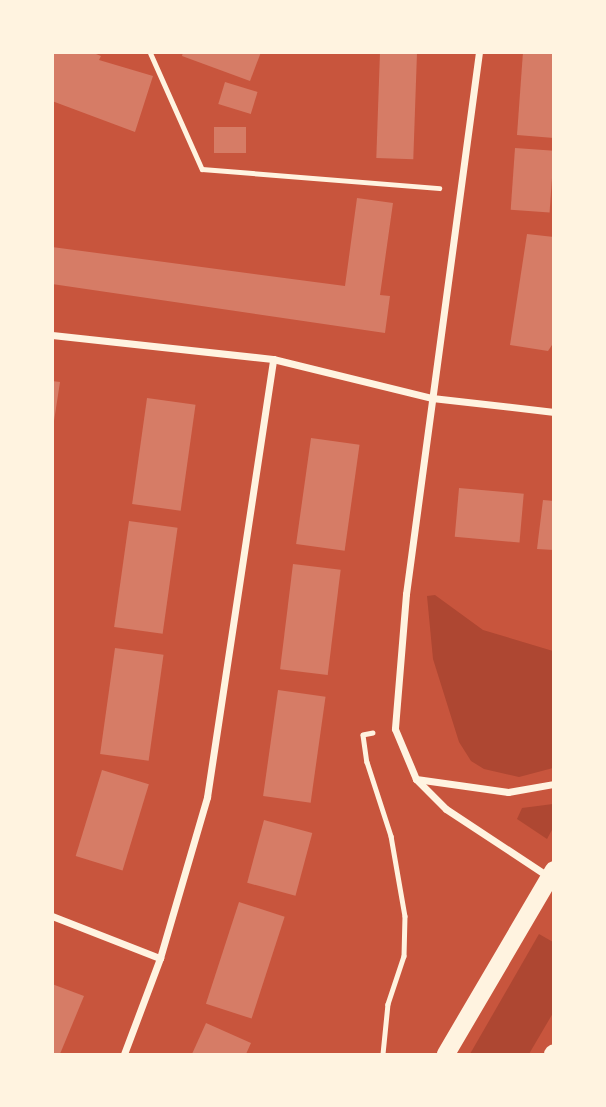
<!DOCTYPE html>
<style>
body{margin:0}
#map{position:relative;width:606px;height:1107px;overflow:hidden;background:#c8553d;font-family:"DejaVu Sans",sans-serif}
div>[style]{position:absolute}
.green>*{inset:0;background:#ae4732}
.building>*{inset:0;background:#d67c66;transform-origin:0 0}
.path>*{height:4.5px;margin:-2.25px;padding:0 2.25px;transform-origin:2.25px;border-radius:2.25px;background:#fff3e0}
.minor>*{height:7px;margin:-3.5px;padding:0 3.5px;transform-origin:3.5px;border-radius:3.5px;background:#fff3e0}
.primary>*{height:18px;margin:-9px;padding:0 9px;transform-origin:9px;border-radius:9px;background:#fff3e0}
span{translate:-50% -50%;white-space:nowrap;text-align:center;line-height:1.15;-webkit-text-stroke:7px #fff3e0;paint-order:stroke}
.frame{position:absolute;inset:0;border:54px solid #fff3e0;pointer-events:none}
</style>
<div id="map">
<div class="green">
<i style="clip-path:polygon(435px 595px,483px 630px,553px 651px,553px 768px,519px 777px,484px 769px,471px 761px,459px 742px,433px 659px,427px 596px)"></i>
<i style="clip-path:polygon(553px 804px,553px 828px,547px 839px,517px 819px,522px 808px)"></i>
<i style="clip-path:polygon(539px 934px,553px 942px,553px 1013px,529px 1054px,470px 1054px)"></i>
</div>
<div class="building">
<i style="clip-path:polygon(52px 52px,91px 52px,101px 56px,99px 60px,153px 76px,135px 132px,52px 101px)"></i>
<i style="clip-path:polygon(183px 52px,261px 52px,250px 81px,182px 56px)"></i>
<i style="left:380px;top:52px;width:37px;height:106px;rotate:2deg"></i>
<i style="clip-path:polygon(523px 52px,554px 52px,554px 138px,517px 135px)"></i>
<i style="left:225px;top:82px;width:34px;height:23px;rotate:17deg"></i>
<i style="left:214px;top:127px;width:32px;height:26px"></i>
<i style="left:515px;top:148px;width:39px;height:62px;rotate:4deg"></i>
<i style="clip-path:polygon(357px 198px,393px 203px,380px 295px,390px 296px,385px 333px,52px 284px,52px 247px,345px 286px)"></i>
<i style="clip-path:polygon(527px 234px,554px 237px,554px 342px,548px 351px,510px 345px)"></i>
<i style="clip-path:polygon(52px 381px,60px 382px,54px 421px,52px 421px)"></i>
<i style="left:147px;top:398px;width:49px;height:107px;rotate:8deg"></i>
<i style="left:311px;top:438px;width:49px;height:107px;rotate:8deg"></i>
<i style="left:459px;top:488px;width:65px;height:49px;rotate:5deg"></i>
<i style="clip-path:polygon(543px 500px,554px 501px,554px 550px,537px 549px)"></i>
<i style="left:129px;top:521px;width:49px;height:107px;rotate:8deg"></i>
<i style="left:293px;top:564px;width:48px;height:106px;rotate:7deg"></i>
<i style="left:115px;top:648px;width:49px;height:107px;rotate:8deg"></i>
<i style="left:278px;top:690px;width:48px;height:107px;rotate:8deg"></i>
<i style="left:102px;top:770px;width:49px;height:90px;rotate:17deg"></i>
<i style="left:264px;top:820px;width:50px;height:65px;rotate:15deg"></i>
<i style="left:239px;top:902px;width:48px;height:107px;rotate:18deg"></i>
<i style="clip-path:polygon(52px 984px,84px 996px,60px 1054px,52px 1054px)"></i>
<i style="clip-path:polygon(206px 1023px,251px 1043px,246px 1054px,192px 1054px)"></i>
</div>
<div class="path">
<i style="left:150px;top:52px;width:128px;rotate:66deg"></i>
<i style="left:202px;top:169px;width:238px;rotate:4.6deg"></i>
<i style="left:373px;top:733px;width:10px;rotate:169deg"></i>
<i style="left:363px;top:735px;width:27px;rotate:82deg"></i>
<i style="left:367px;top:762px;width:78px;rotate:72deg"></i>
<i style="left:391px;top:836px;width:81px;rotate:80.1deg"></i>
<i style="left:405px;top:916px;width:40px;rotate:91.4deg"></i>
<i style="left:404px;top:956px;width:51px;rotate:108.4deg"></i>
<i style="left:388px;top:1004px;width:50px;rotate:95.7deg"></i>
</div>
<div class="minor">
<i style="left:479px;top:52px;width:547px;rotate:97.67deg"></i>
<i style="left:406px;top:594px;width:135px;rotate:94.7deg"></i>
<i style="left:395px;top:729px;width:54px;rotate:67.2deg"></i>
<i style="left:416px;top:779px;width:42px;rotate:45deg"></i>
<i style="left:446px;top:809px;width:123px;rotate:33.4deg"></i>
<i style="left:52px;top:335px;width:222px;rotate:6.2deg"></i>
<i style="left:273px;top:359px;width:164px;rotate:13.8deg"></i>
<i style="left:432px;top:398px;width:123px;rotate:6.5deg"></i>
<i style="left:416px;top:779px;width:93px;rotate:8deg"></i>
<i style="left:508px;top:792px;width:47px;rotate:-9.9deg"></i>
<i style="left:52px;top:916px;width:116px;rotate:21.3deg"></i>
<i style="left:124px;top:1054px;width:103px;rotate:-69.4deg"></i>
<i style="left:160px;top:958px;width:168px;rotate:-73.7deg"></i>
<i style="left:207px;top:797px;width:443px;rotate:-81.4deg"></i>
</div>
<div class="primary">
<i style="left:446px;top:1054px;width:213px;rotate:-59.6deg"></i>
<i style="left:553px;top:1054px;width:1px;rotate:-45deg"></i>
</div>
<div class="frame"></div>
</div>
